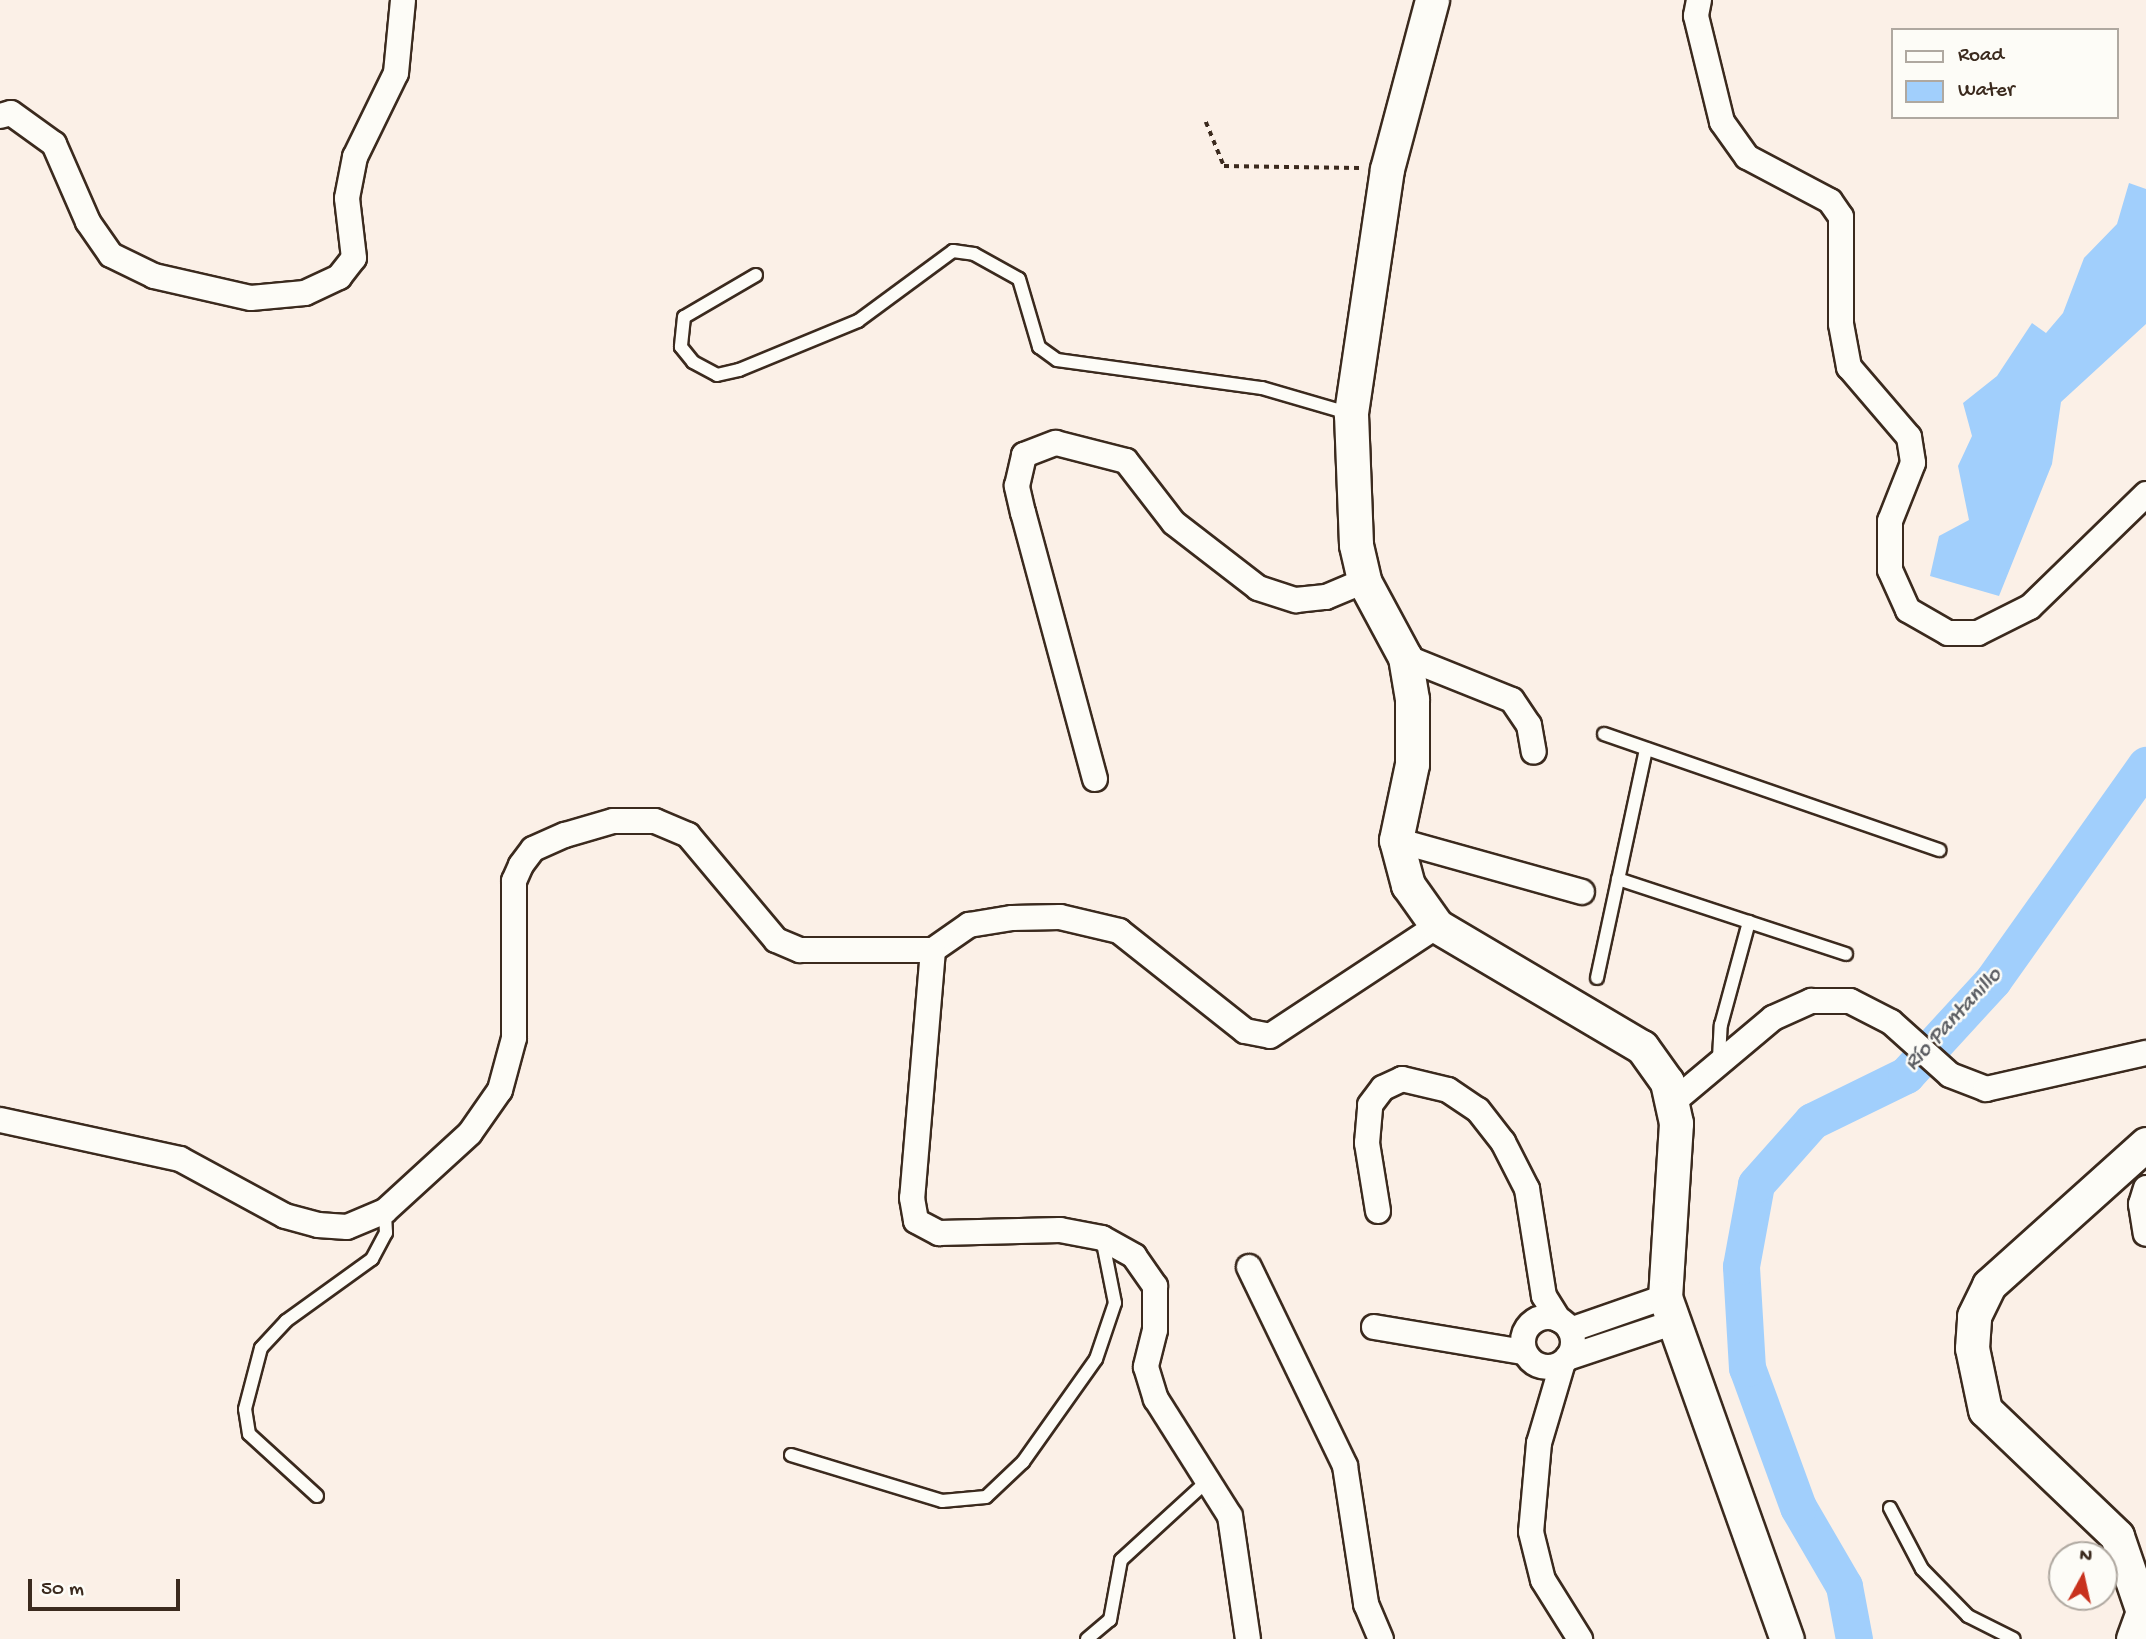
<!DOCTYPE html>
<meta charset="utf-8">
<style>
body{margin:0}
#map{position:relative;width:2146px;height:1639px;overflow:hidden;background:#fbf0e7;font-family:"Gochi Hand",sans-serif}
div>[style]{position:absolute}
.water>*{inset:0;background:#a1cffc}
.river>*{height:37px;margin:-18.5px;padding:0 18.5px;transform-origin:18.5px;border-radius:18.5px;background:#a1cffc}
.path>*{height:3.5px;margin-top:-1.75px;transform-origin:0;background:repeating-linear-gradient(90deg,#3b2a1e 0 5px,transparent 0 10px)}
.roads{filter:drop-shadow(2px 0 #3b2a1e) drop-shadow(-2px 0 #3b2a1e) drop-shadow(0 2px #3b2a1e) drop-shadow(0 -2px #3b2a1e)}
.lane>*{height:12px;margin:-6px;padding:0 6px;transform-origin:6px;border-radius:6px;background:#fdfcf7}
.street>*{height:24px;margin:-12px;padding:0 12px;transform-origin:12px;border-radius:12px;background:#fdfcf7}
.street>.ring{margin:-12px;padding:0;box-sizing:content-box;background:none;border:24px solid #fdfcf7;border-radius:50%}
.secondary>*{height:33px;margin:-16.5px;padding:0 16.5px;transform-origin:16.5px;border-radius:16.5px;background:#fdfcf7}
span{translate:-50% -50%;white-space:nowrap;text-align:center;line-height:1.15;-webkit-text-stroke:5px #fdfcf7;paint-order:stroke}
.water-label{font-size:23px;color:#5a5c61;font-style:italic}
.legend{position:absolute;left:1891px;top:28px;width:228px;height:91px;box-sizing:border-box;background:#fdfcf7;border:2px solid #afa8a0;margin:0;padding:9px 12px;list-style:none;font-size:21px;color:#3b2a1e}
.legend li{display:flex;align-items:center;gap:14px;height:35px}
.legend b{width:35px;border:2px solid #afa8a0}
.north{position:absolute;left:2048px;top:1541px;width:70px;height:70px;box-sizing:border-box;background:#fdfcf7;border:2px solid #afa8a0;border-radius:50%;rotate:8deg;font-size:19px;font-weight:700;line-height:28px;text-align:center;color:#3b2a1e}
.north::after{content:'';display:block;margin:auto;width:24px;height:32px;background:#c8321e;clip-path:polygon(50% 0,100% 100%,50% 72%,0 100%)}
.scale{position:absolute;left:28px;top:1579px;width:152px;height:32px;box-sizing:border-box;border:4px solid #3b2a1e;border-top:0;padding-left:9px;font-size:21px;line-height:24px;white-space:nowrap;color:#3b2a1e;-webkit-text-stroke:5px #fdfcf7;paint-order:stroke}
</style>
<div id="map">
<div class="water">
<i style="clip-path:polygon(2129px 183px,2146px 189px,2146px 324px,2061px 402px,2052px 464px,1999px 596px,1930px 576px,1939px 536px,1969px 520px,1958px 466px,1972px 436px,1963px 403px,1997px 376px,2032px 323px,2046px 333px,2063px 313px,2084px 258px,2117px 224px)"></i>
</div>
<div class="river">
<i style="left:1854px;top:1639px;width:54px;rotate:-100.7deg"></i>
<i style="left:1844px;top:1586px;width:91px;rotate:-120.2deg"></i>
<i style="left:1798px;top:1507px;width:148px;rotate:-110.1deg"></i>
<i style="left:1747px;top:1368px;width:102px;rotate:-93.4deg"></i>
<i style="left:1741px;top:1266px;width:83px;rotate:-79.6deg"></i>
<i style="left:1756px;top:1184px;width:84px;rotate:-48.4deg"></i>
<i style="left:1812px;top:1121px;width:105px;rotate:-26.1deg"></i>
<i style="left:1906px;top:1075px;width:129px;rotate:-47.5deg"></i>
<i style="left:1993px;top:980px;width:264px;rotate:-54.6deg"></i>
</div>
<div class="path">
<i style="left:1206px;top:122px;width:48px;rotate:67.8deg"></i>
<i style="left:1224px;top:166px;width:136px;rotate:0.8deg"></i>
</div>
<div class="roads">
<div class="lane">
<i style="left:756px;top:275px;width:83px;rotate:149.7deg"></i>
<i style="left:684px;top:317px;width:30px;rotate:96deg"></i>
<i style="left:681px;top:347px;width:19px;rotate:51deg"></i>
<i style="left:693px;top:362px;width:27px;rotate:28deg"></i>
<i style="left:717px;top:375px;width:23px;rotate:-13deg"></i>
<i style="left:739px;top:370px;width:129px;rotate:-22.4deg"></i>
<i style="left:858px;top:321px;width:118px;rotate:-36.4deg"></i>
<i style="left:953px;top:251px;width:21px;rotate:8deg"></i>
<i style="left:974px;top:254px;width:51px;rotate:29.1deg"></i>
<i style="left:1019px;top:279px;width:71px;rotate:73.6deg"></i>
<i style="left:1039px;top:347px;width:22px;rotate:36deg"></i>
<i style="left:1057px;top:360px;width:207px;rotate:7.8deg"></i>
<i style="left:1262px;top:388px;width:93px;rotate:16.3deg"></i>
<i style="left:1604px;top:734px;width:355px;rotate:19.1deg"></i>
<i style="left:1618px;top:879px;width:240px;rotate:18.2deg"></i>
<i style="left:1597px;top:978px;width:234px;rotate:-77.9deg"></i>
<i style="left:1719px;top:1058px;width:33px;rotate:-87deg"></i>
<i style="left:1721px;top:1025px;width:107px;rotate:-74.8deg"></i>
<i style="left:791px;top:1455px;width:158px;rotate:16.9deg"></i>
<i style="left:942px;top:1501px;width:44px;rotate:-5.2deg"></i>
<i style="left:986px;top:1497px;width:51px;rotate:-43.4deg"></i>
<i style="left:1023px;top:1462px;width:126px;rotate:-54.7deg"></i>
<i style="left:1096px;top:1359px;width:59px;rotate:-71.3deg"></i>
<i style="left:1115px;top:1303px;width:66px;rotate:-101.3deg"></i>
<i style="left:317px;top:1496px;width:92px;rotate:-137.6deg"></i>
<i style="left:249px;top:1434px;width:25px;rotate:-99deg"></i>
<i style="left:245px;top:1409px;width:63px;rotate:-75.3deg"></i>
<i style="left:261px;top:1348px;width:37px;rotate:-47deg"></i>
<i style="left:286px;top:1321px;width:106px;rotate:-35.8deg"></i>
<i style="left:372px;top:1259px;width:30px;rotate:-62deg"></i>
<i style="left:386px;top:1233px;width:22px;rotate:-93deg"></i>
<i style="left:1890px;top:1508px;width:69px;rotate:62.3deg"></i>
<i style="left:1922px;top:1569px;width:66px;rotate:45.6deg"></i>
<i style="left:1968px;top:1616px;width:51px;rotate:26.6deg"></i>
<i style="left:1087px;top:1639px;width:30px;rotate:-40deg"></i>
<i style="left:1110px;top:1620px;width:61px;rotate:-79.6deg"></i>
<i style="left:1121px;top:1560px;width:115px;rotate:-42.5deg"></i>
</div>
<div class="street">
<i style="left:1699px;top:0;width:16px;rotate:101deg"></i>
<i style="left:1696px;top:16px;width:109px;rotate:76.2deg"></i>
<i style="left:1722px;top:122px;width:43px;rotate:54.5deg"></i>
<i style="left:1747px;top:157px;width:94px;rotate:27.9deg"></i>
<i style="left:1830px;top:201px;width:19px;rotate:55deg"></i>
<i style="left:1841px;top:217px;width:107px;rotate:90deg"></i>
<i style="left:1841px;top:324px;width:44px;rotate:79.5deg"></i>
<i style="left:1849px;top:367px;width:92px;rotate:49.4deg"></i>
<i style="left:1909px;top:437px;width:26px;rotate:81deg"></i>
<i style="left:1913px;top:463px;width:62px;rotate:111.6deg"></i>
<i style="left:1890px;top:521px;width:49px;rotate:90deg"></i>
<i style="left:1890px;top:570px;width:44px;rotate:65.8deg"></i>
<i style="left:1908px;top:610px;width:46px;rotate:29.9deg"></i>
<i style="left:1948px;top:633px;width:30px"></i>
<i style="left:1978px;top:633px;width:58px;rotate:-26.6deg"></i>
<i style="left:2030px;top:607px;width:162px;rotate:-44.2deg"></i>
<i style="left:0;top:116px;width:11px;rotate:-15deg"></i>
<i style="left:11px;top:113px;width:53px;rotate:35.8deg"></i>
<i style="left:54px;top:144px;width:85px;rotate:66.4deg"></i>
<i style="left:88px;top:222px;width:40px;rotate:55.1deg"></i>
<i style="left:111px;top:255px;width:48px;rotate:26deg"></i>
<i style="left:154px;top:276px;width:99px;rotate:12.8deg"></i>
<i style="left:251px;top:298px;width:54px;rotate:-5.3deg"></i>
<i style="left:305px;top:293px;width:38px;rotate:-25deg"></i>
<i style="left:339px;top:277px;width:24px;rotate:-52deg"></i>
<i style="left:354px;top:258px;width:60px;rotate:-96.7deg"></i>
<i style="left:347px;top:198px;width:42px;rotate:-79deg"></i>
<i style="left:355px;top:157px;width:93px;rotate:-64deg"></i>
<i style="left:396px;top:73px;width:73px;rotate:-84.5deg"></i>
<i style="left:1405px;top:657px;width:115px;rotate:21.9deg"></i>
<i style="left:1512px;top:700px;width:30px;rotate:56deg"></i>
<i style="left:1529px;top:725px;width:27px;rotate:80deg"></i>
<i style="left:1095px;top:779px;width:276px;rotate:-105.1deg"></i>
<i style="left:1023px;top:513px;width:28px;rotate:-103deg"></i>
<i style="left:1017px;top:486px;width:32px;rotate:-77deg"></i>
<i style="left:1024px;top:455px;width:34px;rotate:-21deg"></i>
<i style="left:1056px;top:443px;width:72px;rotate:14.4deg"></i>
<i style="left:1126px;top:461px;width:78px;rotate:52.3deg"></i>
<i style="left:1174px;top:523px;width:106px;rotate:37.7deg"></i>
<i style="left:1258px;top:588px;width:40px;rotate:18deg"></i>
<i style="left:1296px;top:600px;width:30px;rotate:-6deg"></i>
<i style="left:1326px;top:597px;width:41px;rotate:-22.8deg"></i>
<i style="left:1396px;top:840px;width:193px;rotate:15.6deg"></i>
<i style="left:933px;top:950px;width:44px;rotate:-34.8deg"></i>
<i style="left:969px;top:925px;width:44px;rotate:-9.2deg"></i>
<i style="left:1012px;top:918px;width:48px;rotate:-1.2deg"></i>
<i style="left:1060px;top:917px;width:61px;rotate:13.3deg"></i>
<i style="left:1119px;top:931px;width:161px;rotate:38.4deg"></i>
<i style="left:1245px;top:1031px;width:25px;rotate:11deg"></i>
<i style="left:1270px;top:1036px;width:200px;rotate:-33.4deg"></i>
<i style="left:1673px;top:1102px;width:131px;rotate:-40deg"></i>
<i style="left:1773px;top:1018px;width:42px;rotate:-24.1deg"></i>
<i style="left:1811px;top:1001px;width:39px"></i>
<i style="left:1850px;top:1001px;width:46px;rotate:27.1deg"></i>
<i style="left:1891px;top:1022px;width:79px;rotate:41.9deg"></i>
<i style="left:1950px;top:1075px;width:39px;rotate:21deg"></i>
<i style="left:1986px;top:1089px;width:164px;rotate:-12.7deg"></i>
<i style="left:0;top:1120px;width:184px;rotate:12.2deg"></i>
<i style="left:180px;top:1159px;width:119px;rotate:28.5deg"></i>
<i style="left:285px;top:1216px;width:34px;rotate:15deg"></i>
<i style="left:318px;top:1225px;width:29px;rotate:4deg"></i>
<i style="left:347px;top:1227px;width:41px;rotate:-22.8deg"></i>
<i style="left:385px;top:1211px;width:115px;rotate:-42.5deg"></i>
<i style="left:470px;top:1133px;width:52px;rotate:-55.1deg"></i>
<i style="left:500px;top:1090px;width:54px;rotate:-74.9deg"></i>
<i style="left:514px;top:1038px;width:157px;rotate:-90deg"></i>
<i style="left:514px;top:881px;width:17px;rotate:-66deg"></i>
<i style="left:521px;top:865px;width:20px;rotate:-53deg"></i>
<i style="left:533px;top:849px;width:35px;rotate:-24deg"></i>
<i style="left:565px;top:835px;width:50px;rotate:-16.3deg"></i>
<i style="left:613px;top:821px;width:42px"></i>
<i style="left:655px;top:821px;width:36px;rotate:23deg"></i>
<i style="left:688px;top:835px;width:137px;rotate:50deg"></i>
<i style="left:776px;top:940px;width:26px;rotate:23deg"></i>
<i style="left:800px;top:950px;width:133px"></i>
<i style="left:933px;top:950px;width:249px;rotate:94.8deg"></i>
<i style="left:912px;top:1198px;width:23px;rotate:80deg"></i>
<i style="left:916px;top:1221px;width:26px;rotate:28deg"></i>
<i style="left:939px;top:1233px;width:121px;rotate:-1.4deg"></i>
<i style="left:1060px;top:1230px;width:43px;rotate:10.8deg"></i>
<i style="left:1102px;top:1238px;width:37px;rotate:29deg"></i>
<i style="left:1134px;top:1256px;width:37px;rotate:55deg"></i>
<i style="left:1155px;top:1286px;width:44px;rotate:90deg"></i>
<i style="left:1155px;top:1330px;width:38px;rotate:104deg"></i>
<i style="left:1146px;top:1367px;width:34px;rotate:73deg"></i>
<i style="left:1156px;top:1399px;width:138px;rotate:57.7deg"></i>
<i style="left:1230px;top:1516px;width:124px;rotate:81.7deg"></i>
<i style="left:2146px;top:1188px;width:17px;rotate:107deg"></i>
<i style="left:2141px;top:1204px;width:30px;rotate:81deg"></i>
<i style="left:1378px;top:1211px;width:69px;rotate:-99.2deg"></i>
<i style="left:1367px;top:1143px;width:38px;rotate:-85deg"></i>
<i style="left:1370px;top:1105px;width:21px;rotate:-53deg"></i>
<i style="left:1383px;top:1088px;width:21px;rotate:-25deg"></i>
<i style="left:1402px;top:1079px;width:47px;rotate:13.4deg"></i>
<i style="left:1448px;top:1090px;width:36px;rotate:34deg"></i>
<i style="left:1478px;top:1110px;width:41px;rotate:52deg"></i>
<i style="left:1503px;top:1142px;width:53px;rotate:62.9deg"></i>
<i style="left:1527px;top:1189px;width:108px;rotate:81deg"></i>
<i style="left:1544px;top:1296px;width:28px;rotate:58deg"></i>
<i style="left:1249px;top:1267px;width:221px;rotate:64.2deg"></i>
<i style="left:1345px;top:1466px;width:140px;rotate:81.3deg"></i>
<i style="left:1366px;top:1604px;width:38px;rotate:67deg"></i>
<i class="ring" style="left:1523px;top:1317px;width:26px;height:26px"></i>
<i style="left:1374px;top:1327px;width:152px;rotate:9.5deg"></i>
<i style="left:1570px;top:1330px;width:101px;rotate:-19.2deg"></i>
<i style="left:1567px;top:1358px;width:111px;rotate:-18.4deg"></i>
<i style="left:1563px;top:1362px;width:84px;rotate:106.5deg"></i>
<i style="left:1539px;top:1443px;width:89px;rotate:95.1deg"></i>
<i style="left:1531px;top:1532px;width:49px;rotate:76deg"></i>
<i style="left:1543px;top:1580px;width:70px;rotate:57.9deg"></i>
</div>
<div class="secondary">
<i style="left:1432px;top:0;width:175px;rotate:104.9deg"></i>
<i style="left:1387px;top:169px;width:248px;rotate:98.4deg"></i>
<i style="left:1351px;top:414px;width:131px;rotate:87.8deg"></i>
<i style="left:1356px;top:545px;width:37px;rotate:77deg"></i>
<i style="left:1364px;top:581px;width:86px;rotate:61.7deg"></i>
<i style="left:1405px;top:657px;width:43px;rotate:80.5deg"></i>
<i style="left:1412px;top:699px;width:65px;rotate:90deg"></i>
<i style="left:1412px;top:764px;width:78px;rotate:101.9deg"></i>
<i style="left:1396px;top:840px;width:47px;rotate:75.1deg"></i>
<i style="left:1408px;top:885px;width:50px;rotate:54.7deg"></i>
<i style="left:1437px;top:926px;width:238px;rotate:30.6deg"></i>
<i style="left:1642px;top:1047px;width:43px;rotate:54.5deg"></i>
<i style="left:1667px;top:1082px;width:42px;rotate:77.6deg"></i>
<i style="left:1676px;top:1123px;width:174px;rotate:93.6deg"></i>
<i style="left:1665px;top:1297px;width:363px;rotate:70.4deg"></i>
<i style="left:2133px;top:1639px;width:29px;rotate:-70deg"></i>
<i style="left:2143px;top:1612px;width:80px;rotate:-108.9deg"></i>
<i style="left:2117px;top:1536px;width:182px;rotate:-136.3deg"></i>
<i style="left:1985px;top:1410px;width:63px;rotate:-101.8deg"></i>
<i style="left:1972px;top:1348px;width:32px;rotate:-86deg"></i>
<i style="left:1974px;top:1316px;width:34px;rotate:-64deg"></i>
<i style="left:1989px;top:1285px;width:211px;rotate:-41.9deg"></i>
</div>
</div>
<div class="water-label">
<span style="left:1954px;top:1020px;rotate:-47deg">Río Pantanillo</span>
</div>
<ul class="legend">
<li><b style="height:9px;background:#fdfcf7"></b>Road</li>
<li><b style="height:19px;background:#a1cffc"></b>Water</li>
</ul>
<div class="north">N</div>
<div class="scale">50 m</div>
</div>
